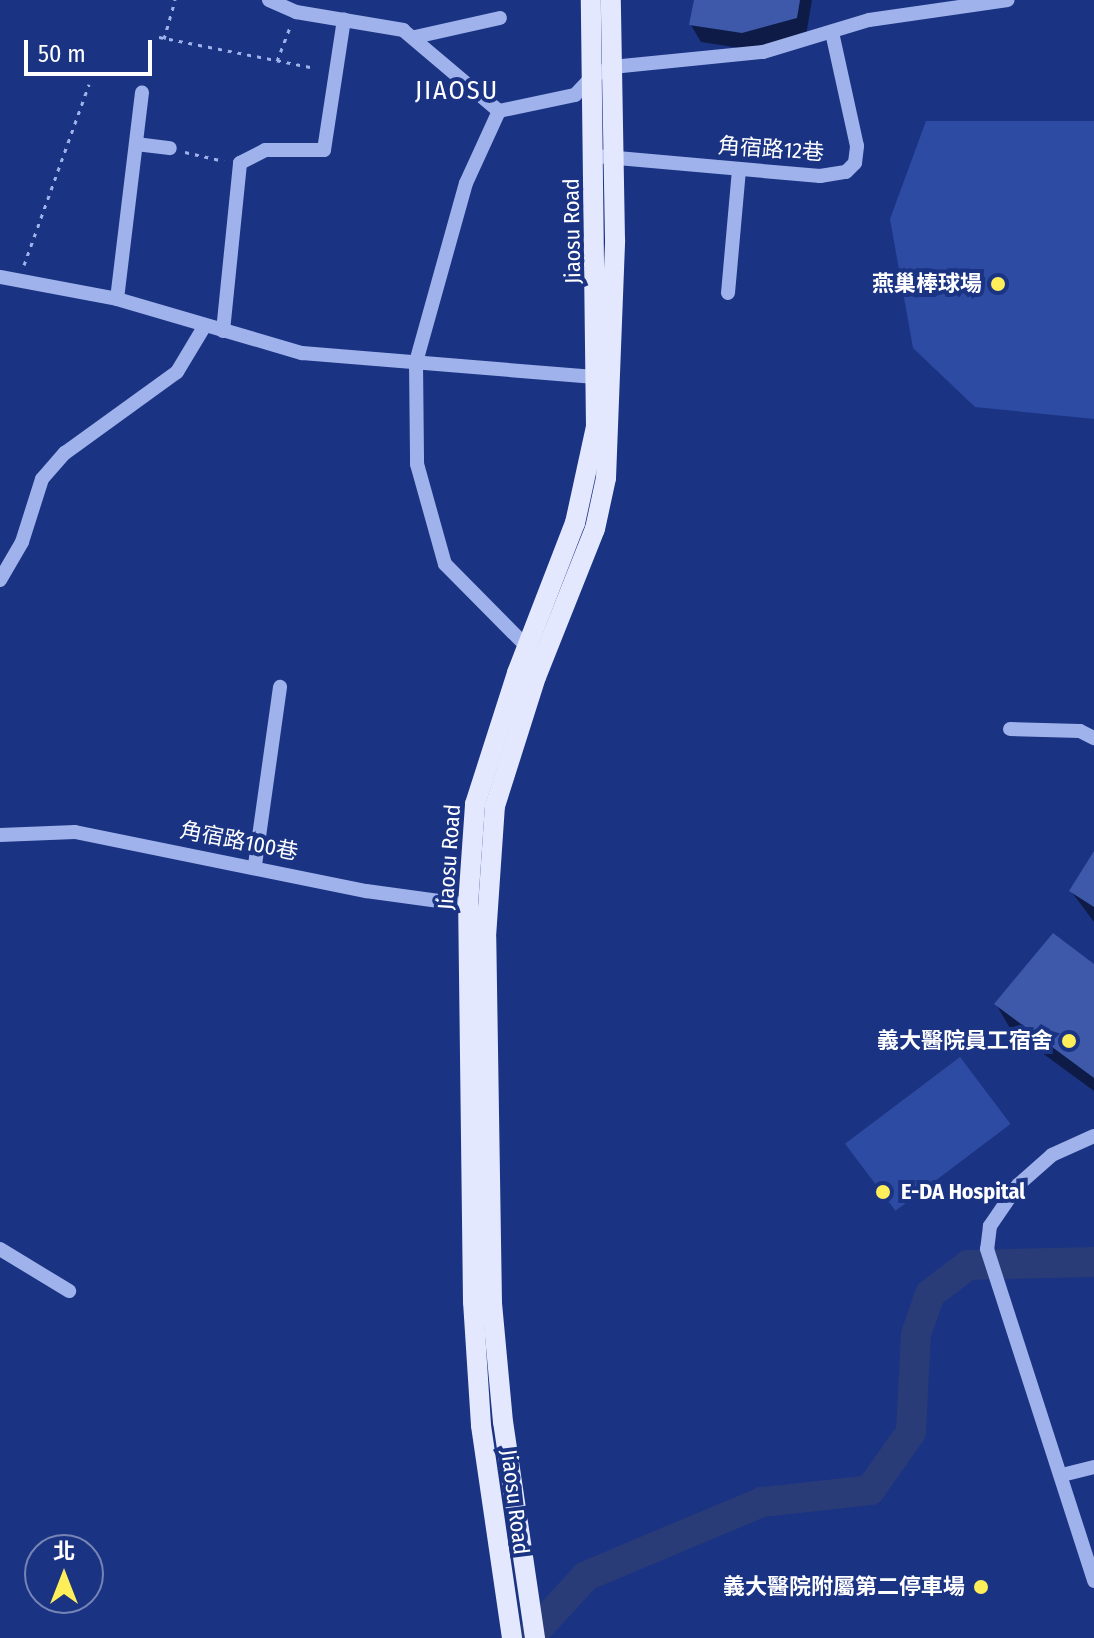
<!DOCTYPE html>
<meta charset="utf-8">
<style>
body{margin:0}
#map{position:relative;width:1094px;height:1638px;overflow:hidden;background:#1a3383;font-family:"Fira Sans Condensed","Noto Sans TC",sans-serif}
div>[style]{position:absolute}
.green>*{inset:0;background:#2d4ba2;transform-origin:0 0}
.shadow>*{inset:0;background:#0007}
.river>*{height:30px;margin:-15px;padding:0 15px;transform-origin:15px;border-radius:15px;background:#293c78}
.building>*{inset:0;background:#3e59aa}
.path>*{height:3px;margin-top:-1.5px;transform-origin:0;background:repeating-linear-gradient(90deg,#9fb2eb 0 4px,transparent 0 10px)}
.minor>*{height:14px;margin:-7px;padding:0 7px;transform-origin:7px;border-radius:7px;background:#9fb2eb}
.major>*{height:20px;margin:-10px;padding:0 10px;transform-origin:10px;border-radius:10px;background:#e3e8ff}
.dots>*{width:22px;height:22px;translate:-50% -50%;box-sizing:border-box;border:4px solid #1a3383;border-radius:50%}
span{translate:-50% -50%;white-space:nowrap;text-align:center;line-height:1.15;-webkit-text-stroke:8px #1a3383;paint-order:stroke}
.street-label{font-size:22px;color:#fff}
.poi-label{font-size:22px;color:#fff;font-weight:700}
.right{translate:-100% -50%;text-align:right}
.left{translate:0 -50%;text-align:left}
.quarter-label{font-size:26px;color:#fff;letter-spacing:2px}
.north{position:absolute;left:24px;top:1534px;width:80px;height:80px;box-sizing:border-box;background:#1a3383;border:2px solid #7685b5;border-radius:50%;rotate:0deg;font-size:22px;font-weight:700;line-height:32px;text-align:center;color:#fff}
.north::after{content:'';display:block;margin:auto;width:28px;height:36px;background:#feee5a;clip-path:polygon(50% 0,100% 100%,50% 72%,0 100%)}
.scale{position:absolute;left:24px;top:40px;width:128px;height:36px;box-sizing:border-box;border:4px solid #fff;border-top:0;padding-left:10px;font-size:24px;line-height:28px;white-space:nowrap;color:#fff;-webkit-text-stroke:6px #1a3383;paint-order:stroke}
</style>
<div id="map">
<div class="green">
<i style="clip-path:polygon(926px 121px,1094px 121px,1094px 419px,975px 407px,913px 348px,890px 219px)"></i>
<i style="left:960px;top:1057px;width:84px;height:144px;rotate:53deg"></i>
</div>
<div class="shadow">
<i style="clip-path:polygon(696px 0,812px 0,806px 35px,753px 50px,701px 42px,691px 25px)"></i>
<i style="clip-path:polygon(1094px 855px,1094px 922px,1071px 891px)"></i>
<i style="clip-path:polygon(1094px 967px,1094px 1091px,1011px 1030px,996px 1004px)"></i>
</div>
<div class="river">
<i style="left:529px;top:1638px;width:84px;rotate:-47.4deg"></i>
<i style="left:586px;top:1576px;width:191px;rotate:-22.8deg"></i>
<i style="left:762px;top:1502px;width:109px;rotate:-6.3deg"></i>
<i style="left:870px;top:1490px;width:71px;rotate:-54.7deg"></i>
<i style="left:911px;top:1432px;width:98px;rotate:-87.1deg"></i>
<i style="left:916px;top:1334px;width:42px;rotate:-70.7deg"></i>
<i style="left:930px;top:1294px;width:48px;rotate:-37.3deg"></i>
<i style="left:968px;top:1265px;width:126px;rotate:-1.4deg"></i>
</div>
<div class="building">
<i style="clip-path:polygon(694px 0,800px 0,797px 18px,742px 33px,689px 25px)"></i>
<i style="clip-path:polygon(1094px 851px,1094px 907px,1069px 891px)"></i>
<i style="clip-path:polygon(1053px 933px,1094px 964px,1094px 1078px,994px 1004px)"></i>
</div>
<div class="path">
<i style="left:159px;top:37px;width:154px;rotate:11.2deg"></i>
<i style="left:164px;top:39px;width:41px;rotate:-74.2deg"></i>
<i style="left:277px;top:61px;width:36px;rotate:-69deg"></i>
<i style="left:185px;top:152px;width:40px;rotate:13deg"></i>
<i style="left:24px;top:265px;width:192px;rotate:-70.2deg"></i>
</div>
<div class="minor">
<i style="left:269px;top:0;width:30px;rotate:24deg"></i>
<i style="left:296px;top:12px;width:109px;rotate:9.5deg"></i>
<i style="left:403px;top:30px;width:126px;rotate:40.2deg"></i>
<i style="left:499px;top:111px;width:78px;rotate:-11.9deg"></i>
<i style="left:575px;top:95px;width:26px;rotate:-47deg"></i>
<i style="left:593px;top:76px;width:21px;rotate:-25deg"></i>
<i style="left:612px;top:67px;width:152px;rotate:-5.7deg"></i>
<i style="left:763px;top:52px;width:111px;rotate:-16.8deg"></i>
<i style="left:869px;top:20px;width:140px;rotate:-8.2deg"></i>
<i style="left:415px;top:37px;width:87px;rotate:-12.6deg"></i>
<i style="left:499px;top:111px;width:79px;rotate:114.6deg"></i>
<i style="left:466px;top:183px;width:186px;rotate:105.6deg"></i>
<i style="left:416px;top:362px;width:102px;rotate:89.4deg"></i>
<i style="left:417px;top:464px;width:104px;rotate:74.4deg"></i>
<i style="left:445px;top:564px;width:125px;rotate:45.3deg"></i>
<i style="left:136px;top:144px;width:34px;rotate:7deg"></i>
<i style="left:595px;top:156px;width:226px;rotate:5.1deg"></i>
<i style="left:820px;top:176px;width:26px;rotate:-9deg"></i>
<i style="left:846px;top:172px;width:13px;rotate:-45deg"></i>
<i style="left:855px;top:163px;width:17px;rotate:-83deg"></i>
<i style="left:857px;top:146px;width:117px;rotate:-102.4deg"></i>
<i style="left:0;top:277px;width:119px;rotate:10.6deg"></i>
<i style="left:117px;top:299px;width:193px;rotate:16.3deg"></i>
<i style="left:302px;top:353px;width:303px;rotate:4.7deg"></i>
<i style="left:728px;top:293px;width:124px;rotate:-84.9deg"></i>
<i style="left:117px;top:299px;width:208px;rotate:-83.1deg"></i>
<i style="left:223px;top:331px;width:169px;rotate:-84.2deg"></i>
<i style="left:240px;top:163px;width:28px;rotate:-27deg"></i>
<i style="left:265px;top:150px;width:59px"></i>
<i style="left:324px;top:150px;width:132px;rotate:-81.3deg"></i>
<i style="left:0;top:580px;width:44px;rotate:-59.9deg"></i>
<i style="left:22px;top:542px;width:66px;rotate:-72.4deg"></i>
<i style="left:42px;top:479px;width:35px;rotate:-49deg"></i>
<i style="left:65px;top:453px;width:138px;rotate:-35.9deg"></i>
<i style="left:177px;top:372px;width:52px;rotate:-59deg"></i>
<i style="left:1010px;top:729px;width:70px;rotate:1.6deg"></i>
<i style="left:1080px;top:731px;width:16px;rotate:27deg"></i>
<i style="left:0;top:835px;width:75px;rotate:-2.3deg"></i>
<i style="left:75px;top:832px;width:297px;rotate:11.5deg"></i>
<i style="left:366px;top:891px;width:103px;rotate:7.8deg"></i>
<i style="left:255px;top:865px;width:180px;rotate:-82deg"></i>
<i style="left:1094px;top:1136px;width:46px;rotate:155.7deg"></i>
<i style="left:1052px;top:1155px;width:45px;rotate:138.6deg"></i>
<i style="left:1018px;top:1185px;width:50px;rotate:124.3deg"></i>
<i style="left:990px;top:1226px;width:23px;rotate:97deg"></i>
<i style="left:987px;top:1249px;width:349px;rotate:72.1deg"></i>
<i style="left:0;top:1249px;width:81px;rotate:31.3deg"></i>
<i style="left:1062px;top:1475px;width:33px;rotate:-14deg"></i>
</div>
<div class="major">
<i style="left:512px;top:1638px;width:215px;rotate:-98.3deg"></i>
<i style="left:481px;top:1425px;width:123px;rotate:-93.7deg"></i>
<i style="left:473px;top:1302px;width:397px;rotate:-90.7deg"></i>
<i style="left:468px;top:905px;width:101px;rotate:-86deg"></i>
<i style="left:475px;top:804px;width:138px;rotate:-72.2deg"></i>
<i style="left:517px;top:673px;width:161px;rotate:-68.9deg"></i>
<i style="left:575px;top:523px;width:98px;rotate:-77.7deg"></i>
<i style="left:596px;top:427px;width:427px;rotate:-90.7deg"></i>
<i style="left:535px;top:1638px;width:218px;rotate:-98.4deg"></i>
<i style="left:503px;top:1422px;width:119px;rotate:-95.3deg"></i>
<i style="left:492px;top:1304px;width:367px;rotate:-90.9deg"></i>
<i style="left:486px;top:937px;width:131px;rotate:-86.1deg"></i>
<i style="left:495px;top:806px;width:135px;rotate:-72.4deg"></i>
<i style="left:536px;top:677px;width:159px;rotate:-68.3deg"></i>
<i style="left:595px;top:529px;width:52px;rotate:-77.8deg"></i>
<i style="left:606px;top:478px;width:238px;rotate:-87.8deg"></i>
<i style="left:615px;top:240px;width:240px;rotate:-91deg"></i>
</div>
<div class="dots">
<i style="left:998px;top:284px;background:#feee5a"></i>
<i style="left:1069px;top:1041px;background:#feee5a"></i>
<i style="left:883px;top:1192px;background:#feee5a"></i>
<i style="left:981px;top:1587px;background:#feee5a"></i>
</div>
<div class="street-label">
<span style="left:771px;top:149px;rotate:4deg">角宿路12巷</span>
<span style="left:572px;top:231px;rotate:-91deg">Jiaosu Road</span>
<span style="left:239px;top:841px;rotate:11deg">角宿路100巷</span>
<span style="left:449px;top:857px;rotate:-86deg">Jiaosu Road</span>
<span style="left:515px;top:1502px;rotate:83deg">Jiaosu Road</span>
</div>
<div class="poi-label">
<span class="right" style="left:982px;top:284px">燕巢棒球場</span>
<span class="right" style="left:1053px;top:1041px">義大醫院員工宿舍</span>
<span class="left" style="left:901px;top:1192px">E-DA Hospital</span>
<span class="right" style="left:965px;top:1587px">義大醫院附屬第二停車場</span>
</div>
<div class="quarter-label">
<span style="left:457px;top:91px">JIAOSU</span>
</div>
<div class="north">北</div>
<div class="scale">50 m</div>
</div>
